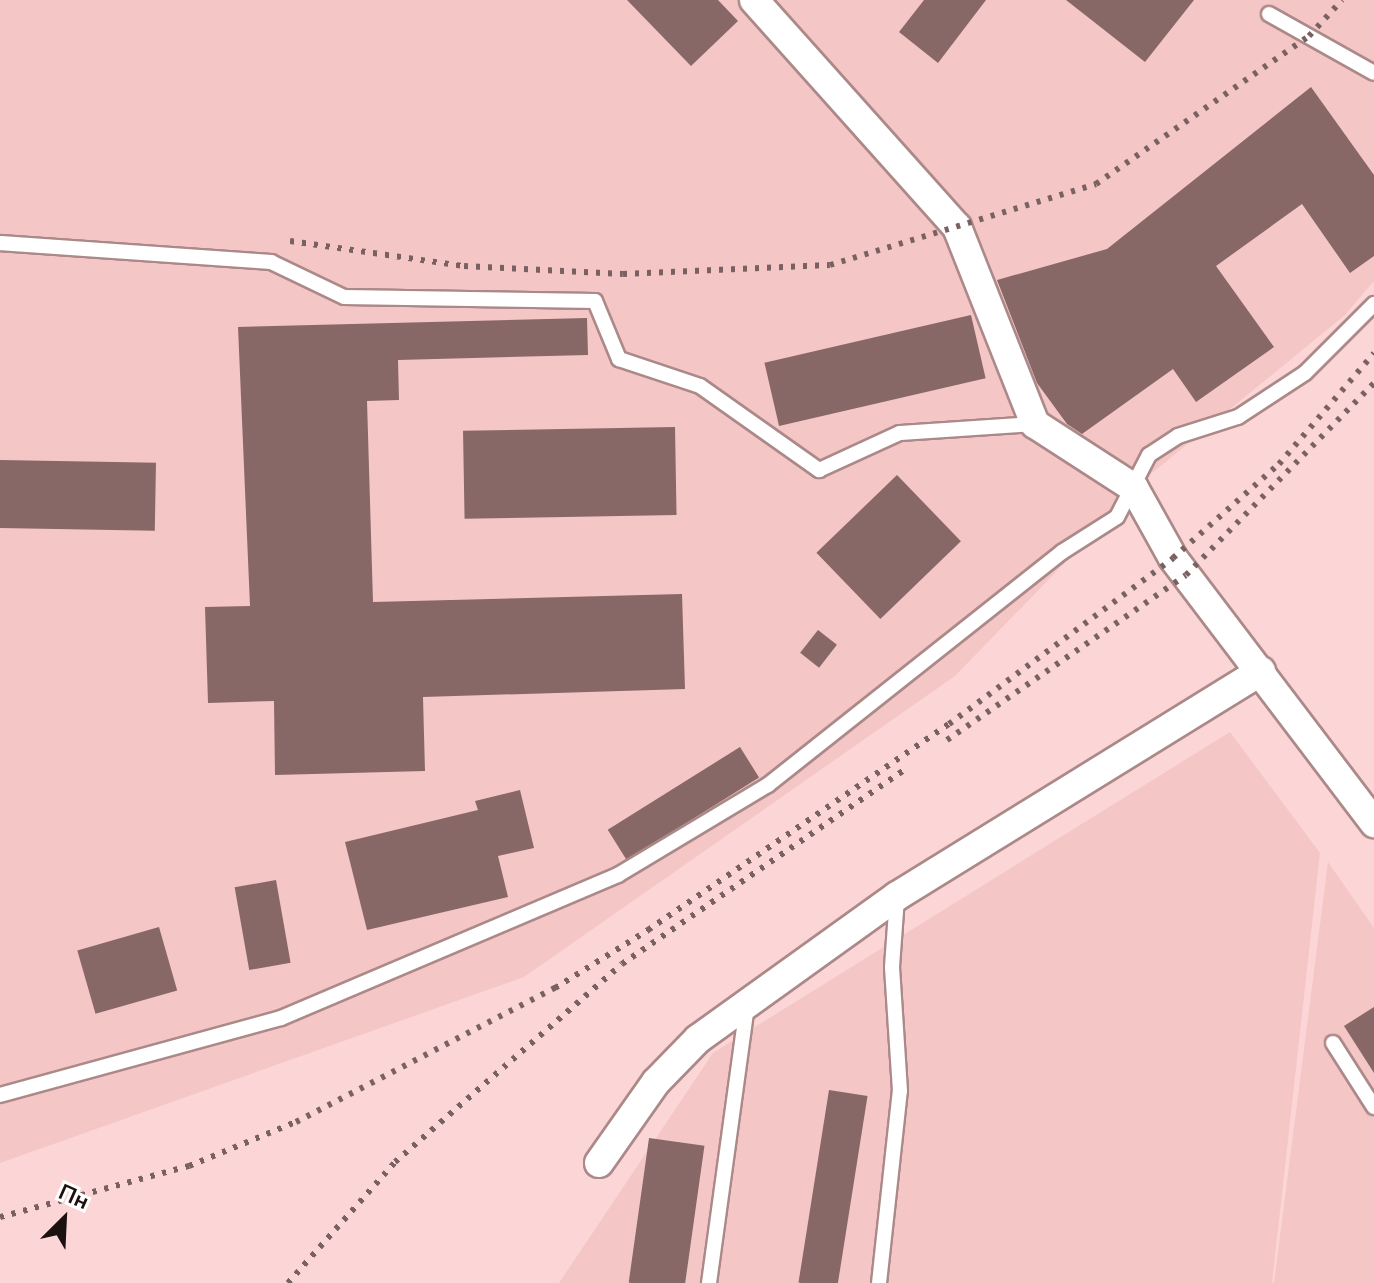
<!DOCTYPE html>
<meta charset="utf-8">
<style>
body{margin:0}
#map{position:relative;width:1374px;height:1283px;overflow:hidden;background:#fcd6d6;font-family:"Nunito Sans",sans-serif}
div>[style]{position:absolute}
.built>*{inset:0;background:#f4c6c5}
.building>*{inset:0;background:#886767;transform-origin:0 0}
.roads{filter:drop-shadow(2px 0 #ac8989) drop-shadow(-2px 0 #ac8989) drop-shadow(0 2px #ac8989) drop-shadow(0 -2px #ac8989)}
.service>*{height:14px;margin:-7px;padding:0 7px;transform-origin:7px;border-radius:7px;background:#fff}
.minor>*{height:28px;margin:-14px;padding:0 14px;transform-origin:14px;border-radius:14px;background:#fff}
.rail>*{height:6px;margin-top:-3px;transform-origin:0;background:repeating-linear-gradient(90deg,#796161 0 4px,transparent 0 12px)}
span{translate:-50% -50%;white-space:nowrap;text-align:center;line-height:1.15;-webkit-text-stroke:6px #fff;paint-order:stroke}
.north{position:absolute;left:24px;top:1179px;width:80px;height:80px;-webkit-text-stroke:6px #fff;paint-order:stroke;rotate:24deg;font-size:22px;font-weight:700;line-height:32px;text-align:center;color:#1d1010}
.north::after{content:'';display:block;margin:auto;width:28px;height:36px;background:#1d1010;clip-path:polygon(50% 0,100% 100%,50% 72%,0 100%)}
</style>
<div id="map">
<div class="built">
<i style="clip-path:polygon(0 0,1374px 0,1374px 281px,1345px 315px,1152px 473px,955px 676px,524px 977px,0 1163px)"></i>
<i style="clip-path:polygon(1230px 732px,1320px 853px,1272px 1283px,559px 1283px,713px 1053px)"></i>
<i style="clip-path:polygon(1328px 862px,1374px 928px,1374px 1283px,1274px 1283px)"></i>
</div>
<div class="building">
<i style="clip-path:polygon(627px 0,718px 0,738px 21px,691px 66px)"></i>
<i style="clip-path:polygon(924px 0,986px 0,938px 63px,899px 32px)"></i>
<i style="clip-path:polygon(1066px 0,1194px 0,1145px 62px)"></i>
<i style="clip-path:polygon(1311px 87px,1374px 175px,1374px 256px,1350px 273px,1302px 204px,1216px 266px,1274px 347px,1196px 402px,1173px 369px,1082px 434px,1067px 424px,1037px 383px,997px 280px,1107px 249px)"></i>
<i style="left:971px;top:315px;width:65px;height:212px;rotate:77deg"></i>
<i style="clip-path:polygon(587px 318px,588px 355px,398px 360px,399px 400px,367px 401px,373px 602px,682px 594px,685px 689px,423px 697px,425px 771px,275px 775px,274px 701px,208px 703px,205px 607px,250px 606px,238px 327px)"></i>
<i style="left:675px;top:427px;width:88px;height:212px;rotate:89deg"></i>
<i style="left:0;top:460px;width:156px;height:68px;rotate:1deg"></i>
<i style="left:897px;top:475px;width:92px;height:112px;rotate:46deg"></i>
<i style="left:818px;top:630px;width:24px;height:29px;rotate:38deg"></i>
<i style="left:740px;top:747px;width:36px;height:156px;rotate:58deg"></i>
<i style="clip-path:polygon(520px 790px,534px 848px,498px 856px,508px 897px,367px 930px,345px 842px,478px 810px,475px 801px)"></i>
<i style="left:276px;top:880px;width:84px;height:42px;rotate:80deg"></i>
<i style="left:159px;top:927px;width:66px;height:85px;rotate:74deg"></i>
<i style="clip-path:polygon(1374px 1007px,1374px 1073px,1344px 1026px)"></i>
<i style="left:829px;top:1090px;width:39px;height:195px;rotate:9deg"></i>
<i style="left:649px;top:1138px;width:56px;height:146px;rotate:8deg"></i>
</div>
<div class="roads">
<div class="service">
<i style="left:1269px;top:14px;width:120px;rotate:29.3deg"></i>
<i style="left:0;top:243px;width:272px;rotate:4deg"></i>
<i style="left:271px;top:262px;width:81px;rotate:25.6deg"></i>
<i style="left:344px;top:297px;width:251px;rotate:0.9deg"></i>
<i style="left:595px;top:301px;width:63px;rotate:67.5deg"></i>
<i style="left:619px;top:359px;width:85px;rotate:18.4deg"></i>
<i style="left:700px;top:386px;width:146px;rotate:35.2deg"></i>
<i style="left:819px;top:470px;width:89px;rotate:-24.6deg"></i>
<i style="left:900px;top:433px;width:135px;rotate:-3.8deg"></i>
<i style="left:1333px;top:1043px;width:76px;rotate:57.4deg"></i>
<i style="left:0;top:1095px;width:291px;rotate:-15.3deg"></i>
<i style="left:281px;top:1018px;width:366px;rotate:-23deg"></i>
<i style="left:618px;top:875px;width:175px;rotate:-31deg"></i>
<i style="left:768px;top:785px;width:375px;rotate:-38.4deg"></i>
<i style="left:1062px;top:552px;width:65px;rotate:-32.5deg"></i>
<i style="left:1117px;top:517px;width:70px;rotate:-62.7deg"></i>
<i style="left:1149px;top:455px;width:35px;rotate:-33deg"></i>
<i style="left:1178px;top:436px;width:63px;rotate:-17.6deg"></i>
<i style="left:1238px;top:417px;width:80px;rotate:-33.3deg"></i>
<i style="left:1305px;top:373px;width:98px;rotate:-45deg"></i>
<i style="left:709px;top:1283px;width:279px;rotate:-82.2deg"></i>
<i style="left:879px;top:1283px;width:193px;rotate:-83.8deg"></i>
<i style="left:900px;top:1091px;width:124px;rotate:-93.7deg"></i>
<i style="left:892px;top:967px;width:70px;rotate:-85.9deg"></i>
</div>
<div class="minor">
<i style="left:754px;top:0;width:305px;rotate:48.2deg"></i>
<i style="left:957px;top:227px;width:212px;rotate:68.4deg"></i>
<i style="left:1035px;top:424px;width:118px;rotate:32.9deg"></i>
<i style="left:1134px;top:488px;width:80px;rotate:60.9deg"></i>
<i style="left:1173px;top:558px;width:333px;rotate:52.8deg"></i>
<i style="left:599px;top:1163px;width:99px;rotate:-54.9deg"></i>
<i style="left:656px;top:1082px;width:60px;rotate:-45.7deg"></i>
<i style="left:698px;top:1039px;width:245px;rotate:-35.7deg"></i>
<i style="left:897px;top:896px;width:428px;rotate:-31.7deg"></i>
</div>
</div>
<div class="rail">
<i style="left:290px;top:241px;width:176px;rotate:8.2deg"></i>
<i style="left:464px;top:266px;width:159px;rotate:2.9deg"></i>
<i style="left:623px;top:274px;width:207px;rotate:-2.5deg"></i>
<i style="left:830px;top:265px;width:278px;rotate:-16.9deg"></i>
<i style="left:1096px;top:184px;width:259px;rotate:-34.8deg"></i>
<i style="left:1309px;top:36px;width:49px;rotate:-47.5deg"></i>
<i style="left:947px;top:740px;width:290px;rotate:-34.6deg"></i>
<i style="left:1186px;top:575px;width:269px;rotate:-45.6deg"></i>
<i style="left:0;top:1217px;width:196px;rotate:-15.1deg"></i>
<i style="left:189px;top:1166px;width:116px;rotate:-22.4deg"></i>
<i style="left:296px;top:1122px;width:292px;rotate:-27.4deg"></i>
<i style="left:555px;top:988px;width:110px;rotate:-31.9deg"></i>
<i style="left:648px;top:930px;width:365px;rotate:-34.4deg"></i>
<i style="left:949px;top:724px;width:279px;rotate:-36.5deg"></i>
<i style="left:1173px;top:558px;width:142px;rotate:-41.6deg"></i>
<i style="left:1279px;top:464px;width:146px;rotate:-49.4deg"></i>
<i style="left:288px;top:1283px;width:162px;rotate:-48.5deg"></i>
<i style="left:395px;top:1162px;width:301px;rotate:-41.1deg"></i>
<i style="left:622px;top:964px;width:342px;rotate:-34.5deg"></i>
</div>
<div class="north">Пн</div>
</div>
